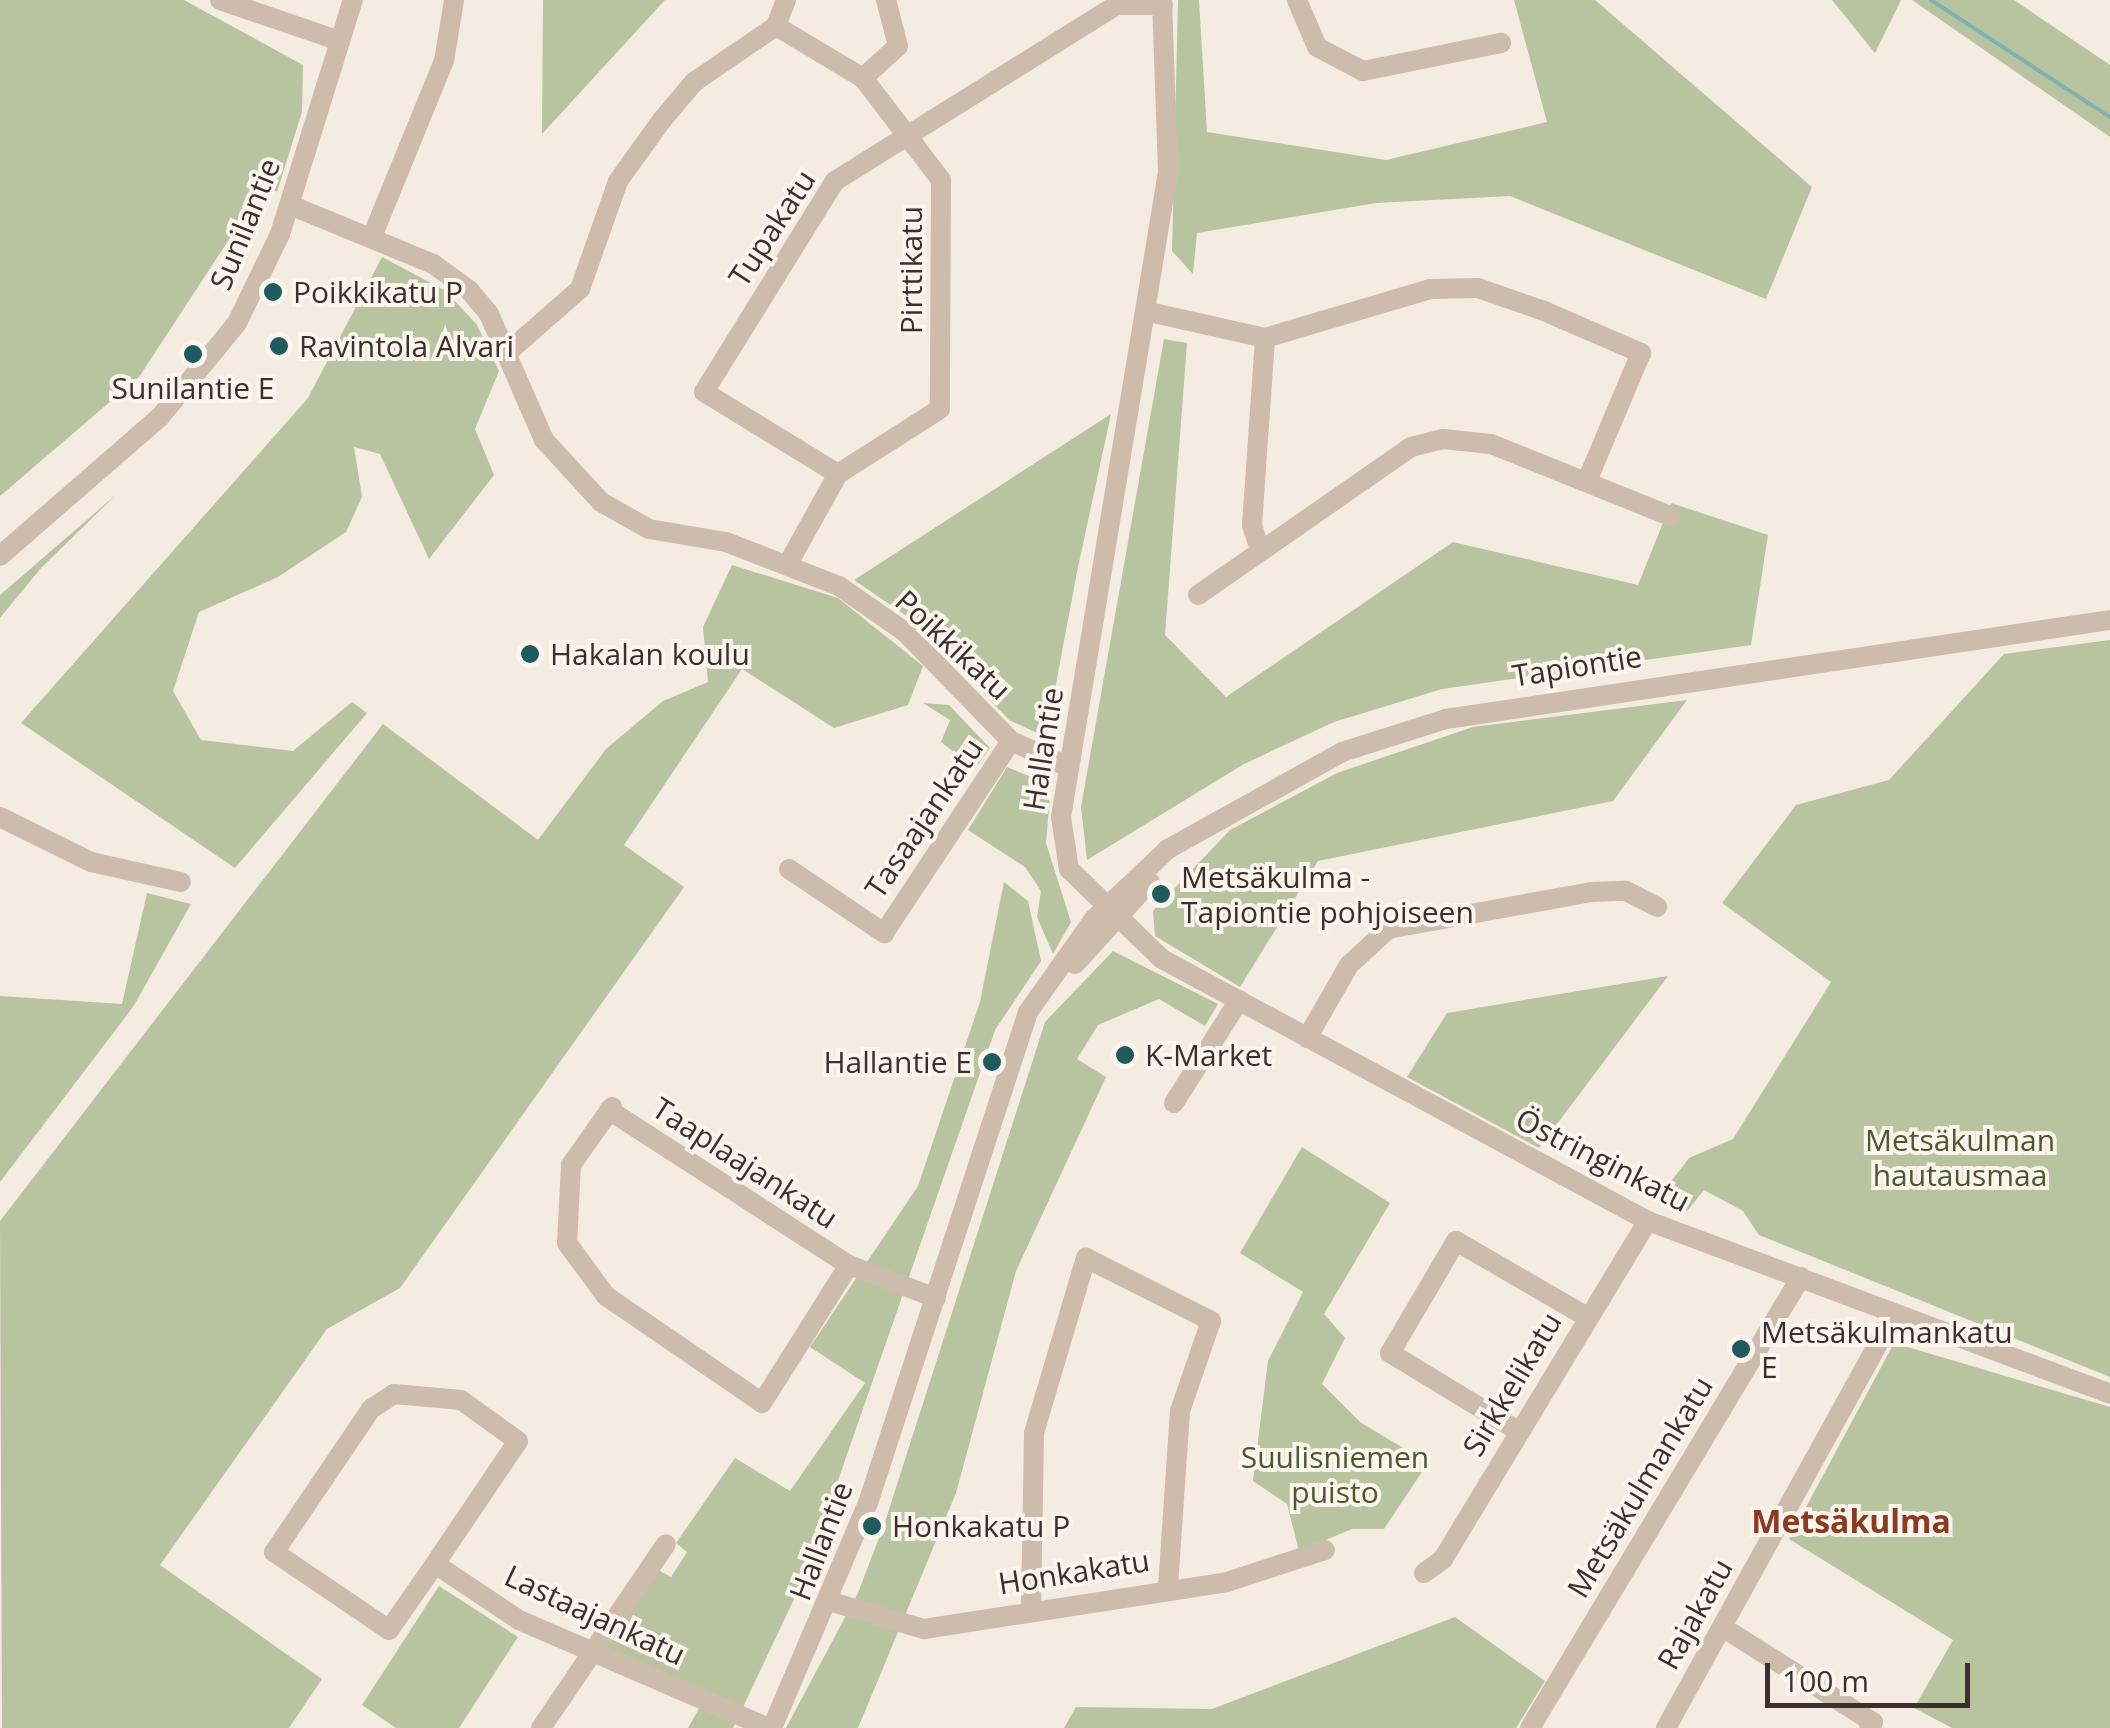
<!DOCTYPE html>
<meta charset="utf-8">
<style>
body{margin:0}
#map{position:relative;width:2110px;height:1728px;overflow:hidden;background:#f4ebe1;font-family:"Open Sans",sans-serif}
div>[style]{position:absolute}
.green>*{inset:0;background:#b8c4a0}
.stream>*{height:4px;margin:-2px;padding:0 2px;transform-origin:2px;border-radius:2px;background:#7fb0b2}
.minor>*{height:20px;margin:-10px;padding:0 10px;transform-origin:10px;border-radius:10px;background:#cdbbac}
.dots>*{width:28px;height:28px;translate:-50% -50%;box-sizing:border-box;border:5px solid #fbf5ee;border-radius:50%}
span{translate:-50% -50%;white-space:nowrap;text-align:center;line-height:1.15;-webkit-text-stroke:8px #fbf5ee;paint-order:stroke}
.street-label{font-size:30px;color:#3b302b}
.poi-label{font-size:30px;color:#3b302b}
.left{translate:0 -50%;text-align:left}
.right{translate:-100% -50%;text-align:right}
.park-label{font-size:30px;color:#4a5a2e}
.neighbourhood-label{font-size:32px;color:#8c3b22;font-weight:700}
.scale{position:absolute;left:1765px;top:1663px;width:205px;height:45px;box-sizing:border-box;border:5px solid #3b302b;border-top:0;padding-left:12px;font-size:30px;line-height:35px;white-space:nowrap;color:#3b302b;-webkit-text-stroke:8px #fbf5ee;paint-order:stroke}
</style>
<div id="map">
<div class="green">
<i style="clip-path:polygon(0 0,184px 0,303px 65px,302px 112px,277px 192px,264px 186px,139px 377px,0 496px)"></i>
<i style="clip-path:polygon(543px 0,665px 0,542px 134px)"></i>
<i style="clip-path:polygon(1178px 0,1199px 0,1207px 132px,1386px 160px,1547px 122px,1514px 0,1595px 0,1812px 187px,1766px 299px,1510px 196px,1376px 203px,1197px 233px,1193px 274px,1172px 251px)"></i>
<i style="clip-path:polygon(1832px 0,1901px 0,1875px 53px)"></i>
<i style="clip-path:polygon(1912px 0,2014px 0,2110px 65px,2110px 137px)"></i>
<i style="clip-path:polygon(382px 257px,446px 291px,477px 325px,499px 371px,475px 429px,494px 475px,429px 559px,380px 454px,354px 447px,362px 497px,346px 532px,278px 577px,199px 612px,173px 691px,201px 740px,293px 751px,352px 702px,367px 713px,235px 868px,21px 723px,308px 398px)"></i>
<i style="clip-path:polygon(1164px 339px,1187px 343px,1165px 635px,1226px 697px,1453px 542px,1638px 585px,1671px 503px,1768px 535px,1751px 645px,1442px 689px,1334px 722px,1244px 764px,1087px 860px,1081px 807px)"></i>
<i style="clip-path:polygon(1111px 414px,1077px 572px,1046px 737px,1009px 720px,917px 623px,854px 580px)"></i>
<i style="clip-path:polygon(117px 494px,41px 568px,0 618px,0 595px)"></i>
<i style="clip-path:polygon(732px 565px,838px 598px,923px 666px,908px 705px,834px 728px,742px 669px,624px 845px,684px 887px,400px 1288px,327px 1329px,160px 1565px,322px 1679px,289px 1728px,2px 1728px,0 1221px,383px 724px,538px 840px,606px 749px,663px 701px,708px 682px,703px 627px)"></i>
<i style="clip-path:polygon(2110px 640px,2110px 1377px,1759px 1235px,1743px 1211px,1704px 1190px,1687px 1211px,1659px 1197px,1689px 1158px,1733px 1139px,1831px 982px,1722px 903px,1796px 805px,1889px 780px,2004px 654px)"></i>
<i style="clip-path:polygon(1687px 700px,1613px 801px,1318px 861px,1240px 987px,1155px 936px,1153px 911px,1230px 830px,1337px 773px,1473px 727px)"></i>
<i style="clip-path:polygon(923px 703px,949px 705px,990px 748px,975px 769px,941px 742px,950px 720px)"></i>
<i style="clip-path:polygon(1007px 767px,1051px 785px,1046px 843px,1071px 922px,1053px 954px,1037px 917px,1041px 891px,1025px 867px,968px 830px)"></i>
<i style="clip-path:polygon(1004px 882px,1028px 901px,1041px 961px,995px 1030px,804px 1578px,733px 1728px,688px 1728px,706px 1696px,602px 1648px,658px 1570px,671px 1577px,687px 1552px,676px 1543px,735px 1458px,790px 1491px,865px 1383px,810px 1347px,918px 1186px,980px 1002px)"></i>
<i style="clip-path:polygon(147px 893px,191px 904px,133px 1007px,0 1182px,0 996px,122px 1004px)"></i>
<i style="clip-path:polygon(1113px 951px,1218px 1004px,1205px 1026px,1159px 999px,1098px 1025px,1077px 1059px,1106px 1077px,1016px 1271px,956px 1493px,858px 1728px,786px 1728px,858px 1593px,885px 1522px,1045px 1022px)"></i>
<i style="clip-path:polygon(1668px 976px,1539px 1148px,1407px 1077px,1447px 1013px)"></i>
<i style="clip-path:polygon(1302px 1147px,1390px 1203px,1324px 1314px,1345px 1338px,1322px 1384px,1360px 1422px,1428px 1463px,1384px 1529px,1352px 1529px,1299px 1551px,1287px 1504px,1253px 1481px,1268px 1361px,1303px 1292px,1240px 1253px)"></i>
<i style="clip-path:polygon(1894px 1343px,2110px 1407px,2110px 1728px,1952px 1728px,1914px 1708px,1953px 1640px,1789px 1539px)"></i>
<i style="clip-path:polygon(439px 1586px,518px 1637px,459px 1728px,396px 1728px,362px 1705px)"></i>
<i style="clip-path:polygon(1455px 1617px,1545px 1681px,1516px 1728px,1064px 1728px,1076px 1707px,1212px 1709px)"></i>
</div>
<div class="stream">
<i style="left:1931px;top:0;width:214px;rotate:33.2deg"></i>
</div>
<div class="minor">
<i style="left:220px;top:0;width:127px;rotate:18.9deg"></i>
<i style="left:1162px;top:0;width:172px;rotate:88deg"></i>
<i style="left:1168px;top:172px;width:654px;rotate:99.42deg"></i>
<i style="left:1061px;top:817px;width:53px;rotate:81.3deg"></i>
<i style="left:1069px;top:869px;width:129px;rotate:44.1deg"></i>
<i style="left:1162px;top:959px;width:552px;rotate:28.33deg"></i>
<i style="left:1648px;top:1221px;width:493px;rotate:20.5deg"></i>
<i style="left:1297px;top:0;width:51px;rotate:66.9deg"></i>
<i style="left:1317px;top:47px;width:52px;rotate:27.6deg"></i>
<i style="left:1363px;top:71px;width:141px;rotate:-11.5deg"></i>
<i style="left:776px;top:26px;width:101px;rotate:30.9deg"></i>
<i style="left:863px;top:78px;width:128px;rotate:52.6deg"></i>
<i style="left:941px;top:180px;width:229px;rotate:90.3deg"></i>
<i style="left:940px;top:409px;width:121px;rotate:147.5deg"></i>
<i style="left:863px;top:78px;width:47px;rotate:-42.4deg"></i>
<i style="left:898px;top:46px;width:48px;rotate:-104.6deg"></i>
<i style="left:290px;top:205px;width:155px;rotate:22.4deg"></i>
<i style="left:433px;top:264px;width:44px;rotate:35.8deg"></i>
<i style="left:469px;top:290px;width:31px;rotate:50deg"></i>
<i style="left:489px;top:314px;width:137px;rotate:66.4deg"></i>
<i style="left:544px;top:440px;width:84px;rotate:47.4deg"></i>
<i style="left:601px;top:502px;width:55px;rotate:29.4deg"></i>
<i style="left:649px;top:529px;width:78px;rotate:9.6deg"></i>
<i style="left:726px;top:542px;width:121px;rotate:21.3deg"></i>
<i style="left:839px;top:586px;width:80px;rotate:34.9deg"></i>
<i style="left:905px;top:632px;width:152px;rotate:45.8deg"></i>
<i style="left:1011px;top:741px;width:64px;rotate:24.1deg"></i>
<i style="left:372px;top:237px;width:190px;rotate:-67.8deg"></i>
<i style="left:444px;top:61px;width:62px;rotate:-80.7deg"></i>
<i style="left:1149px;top:312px;width:119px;rotate:12.6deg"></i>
<i style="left:1265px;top:338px;width:172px;rotate:-16.5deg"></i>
<i style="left:1430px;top:289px;width:48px;rotate:-1.2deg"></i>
<i style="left:1478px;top:288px;width:70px;rotate:19.2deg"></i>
<i style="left:1544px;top:311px;width:106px;rotate:23.4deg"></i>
<i style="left:1641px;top:353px;width:139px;rotate:112.9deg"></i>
<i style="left:508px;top:352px;width:96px;rotate:-41.2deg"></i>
<i style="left:580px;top:289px;width:114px;rotate:-70.6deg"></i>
<i style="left:618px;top:181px;width:75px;rotate:-54.2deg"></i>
<i style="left:662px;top:120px;width:50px;rotate:-49.9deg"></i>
<i style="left:694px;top:82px;width:99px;rotate:-34.3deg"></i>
<i style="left:776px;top:26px;width:28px;rotate:-69deg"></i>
<i style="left:838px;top:474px;width:157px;rotate:-148.5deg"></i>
<i style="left:704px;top:392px;width:248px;rotate:-58.2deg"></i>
<i style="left:835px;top:181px;width:332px;rotate:-32deg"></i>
<i style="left:1117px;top:5px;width:46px"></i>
<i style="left:1260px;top:550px;width:26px;rotate:-108deg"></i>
<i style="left:1252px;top:525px;width:187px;rotate:-86deg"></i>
<i style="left:0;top:556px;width:212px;rotate:-41deg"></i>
<i style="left:160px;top:417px;width:122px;rotate:-50.7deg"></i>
<i style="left:237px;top:323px;width:99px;rotate:-64.2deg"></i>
<i style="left:280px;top:234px;width:245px;rotate:-72.7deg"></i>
<i style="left:789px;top:562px;width:101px;rotate:-60.9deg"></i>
<i style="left:1198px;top:595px;width:259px;rotate:-34.8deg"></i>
<i style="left:1411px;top:447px;width:33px;rotate:-14deg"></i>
<i style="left:1443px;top:439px;width:48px;rotate:5.9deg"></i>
<i style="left:1491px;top:444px;width:193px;rotate:21.9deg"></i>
<i style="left:0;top:817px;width:102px;rotate:26.3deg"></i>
<i style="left:91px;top:862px;width:92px;rotate:12.5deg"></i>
<i style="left:789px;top:869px;width:115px;rotate:34deg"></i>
<i style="left:884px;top:933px;width:230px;rotate:-56.5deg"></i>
<i style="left:1075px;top:964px;width:111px;rotate:-47.6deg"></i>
<i style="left:1307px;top:1038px;width:84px;rotate:-60.1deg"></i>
<i style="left:1349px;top:965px;width:53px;rotate:-42.7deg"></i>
<i style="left:1388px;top:929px;width:207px;rotate:-10.3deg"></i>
<i style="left:1592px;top:892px;width:34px;rotate:-2deg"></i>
<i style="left:1626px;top:891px;width:35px;rotate:27deg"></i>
<i style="left:1174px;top:1103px;width:122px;rotate:-57.7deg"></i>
<i style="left:612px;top:1107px;width:71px;rotate:125.3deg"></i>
<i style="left:571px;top:1165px;width:78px;rotate:92.9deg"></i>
<i style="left:567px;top:1243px;width:66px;rotate:53.7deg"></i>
<i style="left:606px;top:1296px;width:189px;rotate:34.4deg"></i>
<i style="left:762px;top:1403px;width:163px;rotate:-57.8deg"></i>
<i style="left:609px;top:1110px;width:286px;rotate:32.9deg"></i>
<i style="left:849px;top:1265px;width:93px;rotate:20.8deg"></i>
<i style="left:1520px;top:1432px;width:152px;rotate:-148.7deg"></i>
<i style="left:1390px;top:1353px;width:130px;rotate:-59.5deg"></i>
<i style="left:1456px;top:1241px;width:151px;rotate:30.1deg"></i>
<i style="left:435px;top:1564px;width:148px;rotate:-56deg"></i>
<i style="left:518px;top:1441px;width:70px;rotate:-144.3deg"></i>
<i style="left:461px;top:1400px;width:67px;rotate:-174.9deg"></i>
<i style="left:394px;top:1394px;width:27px;rotate:147deg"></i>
<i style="left:371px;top:1409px;width:173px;rotate:124.1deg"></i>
<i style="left:274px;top:1552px;width:139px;rotate:34.1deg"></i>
<i style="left:389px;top:1630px;width:80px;rotate:-55.1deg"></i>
<i style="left:435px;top:1564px;width:101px;rotate:33.7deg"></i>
<i style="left:519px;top:1620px;width:272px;rotate:23.4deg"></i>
<i style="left:1424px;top:1573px;width:24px;rotate:-36deg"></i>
<i style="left:1443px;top:1559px;width:395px;rotate:-58.8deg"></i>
<i style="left:832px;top:1602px;width:96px;rotate:16.4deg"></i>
<i style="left:924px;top:1629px;width:307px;rotate:-8.8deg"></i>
<i style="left:1227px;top:1582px;width:103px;rotate:-18.1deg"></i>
<i style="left:1031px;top:1607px;width:174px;rotate:-89deg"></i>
<i style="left:1034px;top:1433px;width:183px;rotate:-73.5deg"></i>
<i style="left:1086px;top:1258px;width:140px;rotate:26.7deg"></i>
<i style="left:1211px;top:1321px;width:95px;rotate:109deg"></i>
<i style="left:1180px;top:1411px;width:177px;rotate:93.9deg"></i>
<i style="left:1722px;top:1627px;width:178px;rotate:32.2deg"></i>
<i style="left:1873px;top:1722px;width:7px;rotate:124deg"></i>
<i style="left:541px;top:1728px;width:222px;rotate:-55.8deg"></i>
<i style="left:772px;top:1728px;width:245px;rotate:-66.9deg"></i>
<i style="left:868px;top:1503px;width:516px;rotate:-71.95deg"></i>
<i style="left:1028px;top:1012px;width:114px;rotate:-54.6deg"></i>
<i style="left:1094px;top:919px;width:102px;rotate:-43.4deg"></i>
<i style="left:1168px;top:849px;width:199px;rotate:-29.1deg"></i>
<i style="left:1342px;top:752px;width:109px;rotate:-17.6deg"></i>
<i style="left:1446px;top:719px;width:671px;rotate:-8.48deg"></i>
<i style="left:1530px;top:1728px;width:526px;rotate:-59deg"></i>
<i style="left:1666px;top:1728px;width:468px;rotate:-61.1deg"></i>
</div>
<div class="dots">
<i style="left:273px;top:292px;background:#1f5a5e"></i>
<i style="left:279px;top:346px;background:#1f5a5e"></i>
<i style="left:193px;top:354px;background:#1f5a5e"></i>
<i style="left:530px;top:654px;background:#1f5a5e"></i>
<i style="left:1161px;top:894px;background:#1f5a5e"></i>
<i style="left:1125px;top:1055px;background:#1f5a5e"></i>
<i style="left:992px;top:1062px;background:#1f5a5e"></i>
<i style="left:1741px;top:1349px;background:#1f5a5e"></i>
<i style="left:872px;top:1526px;background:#1f5a5e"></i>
</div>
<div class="street-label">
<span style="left:245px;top:224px;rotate:-68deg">Sunilantie</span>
<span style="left:772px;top:228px;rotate:-57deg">Tupakatu</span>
<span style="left:911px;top:270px;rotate:-90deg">Pirttikatu</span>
<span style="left:953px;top:645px;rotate:43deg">Poikkikatu</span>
<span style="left:1577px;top:666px;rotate:-9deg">Tapiontie</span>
<span style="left:1043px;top:749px;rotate:-81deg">Hallantie</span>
<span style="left:924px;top:818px;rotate:-56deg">Tasaajankatu</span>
<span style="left:1603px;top:1160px;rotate:27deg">Östringinkatu</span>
<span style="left:745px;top:1163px;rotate:33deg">Taaplaajankatu</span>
<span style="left:1512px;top:1384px;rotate:-59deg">Sirkkelikatu</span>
<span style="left:1640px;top:1487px;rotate:-59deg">Metsäkulmankatu</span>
<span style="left:821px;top:1541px;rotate:-69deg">Hallantie</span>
<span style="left:1074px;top:1572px;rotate:-9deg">Honkakatu</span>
<span style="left:1695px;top:1614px;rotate:-61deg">Rajakatu</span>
<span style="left:595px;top:1615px;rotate:25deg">Lastaajankatu</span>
</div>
<div class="poi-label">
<span class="left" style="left:293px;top:292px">Poikkikatu P</span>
<span class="left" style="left:299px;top:346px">Ravintola Alvari</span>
<span style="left:193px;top:388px">Sunilantie E</span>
<span class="left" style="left:550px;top:654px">Hakalan koulu</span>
<span class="left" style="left:1181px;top:894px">Metsäkulma -<br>Tapiontie pohjoiseen</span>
<span class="left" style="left:1145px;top:1055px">K-Market</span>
<span class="right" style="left:972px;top:1062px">Hallantie E</span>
<span class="left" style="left:1761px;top:1349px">Metsäkulmankatu<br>E</span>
<span class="left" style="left:892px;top:1526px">Honkakatu P</span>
</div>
<div class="park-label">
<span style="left:1960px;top:1157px">Metsäkulman<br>hautausmaa</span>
<span style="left:1335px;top:1474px">Suulisniemen<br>puisto</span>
</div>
<div class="neighbourhood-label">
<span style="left:1851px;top:1521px">Metsäkulma</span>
</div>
<div class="scale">100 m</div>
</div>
